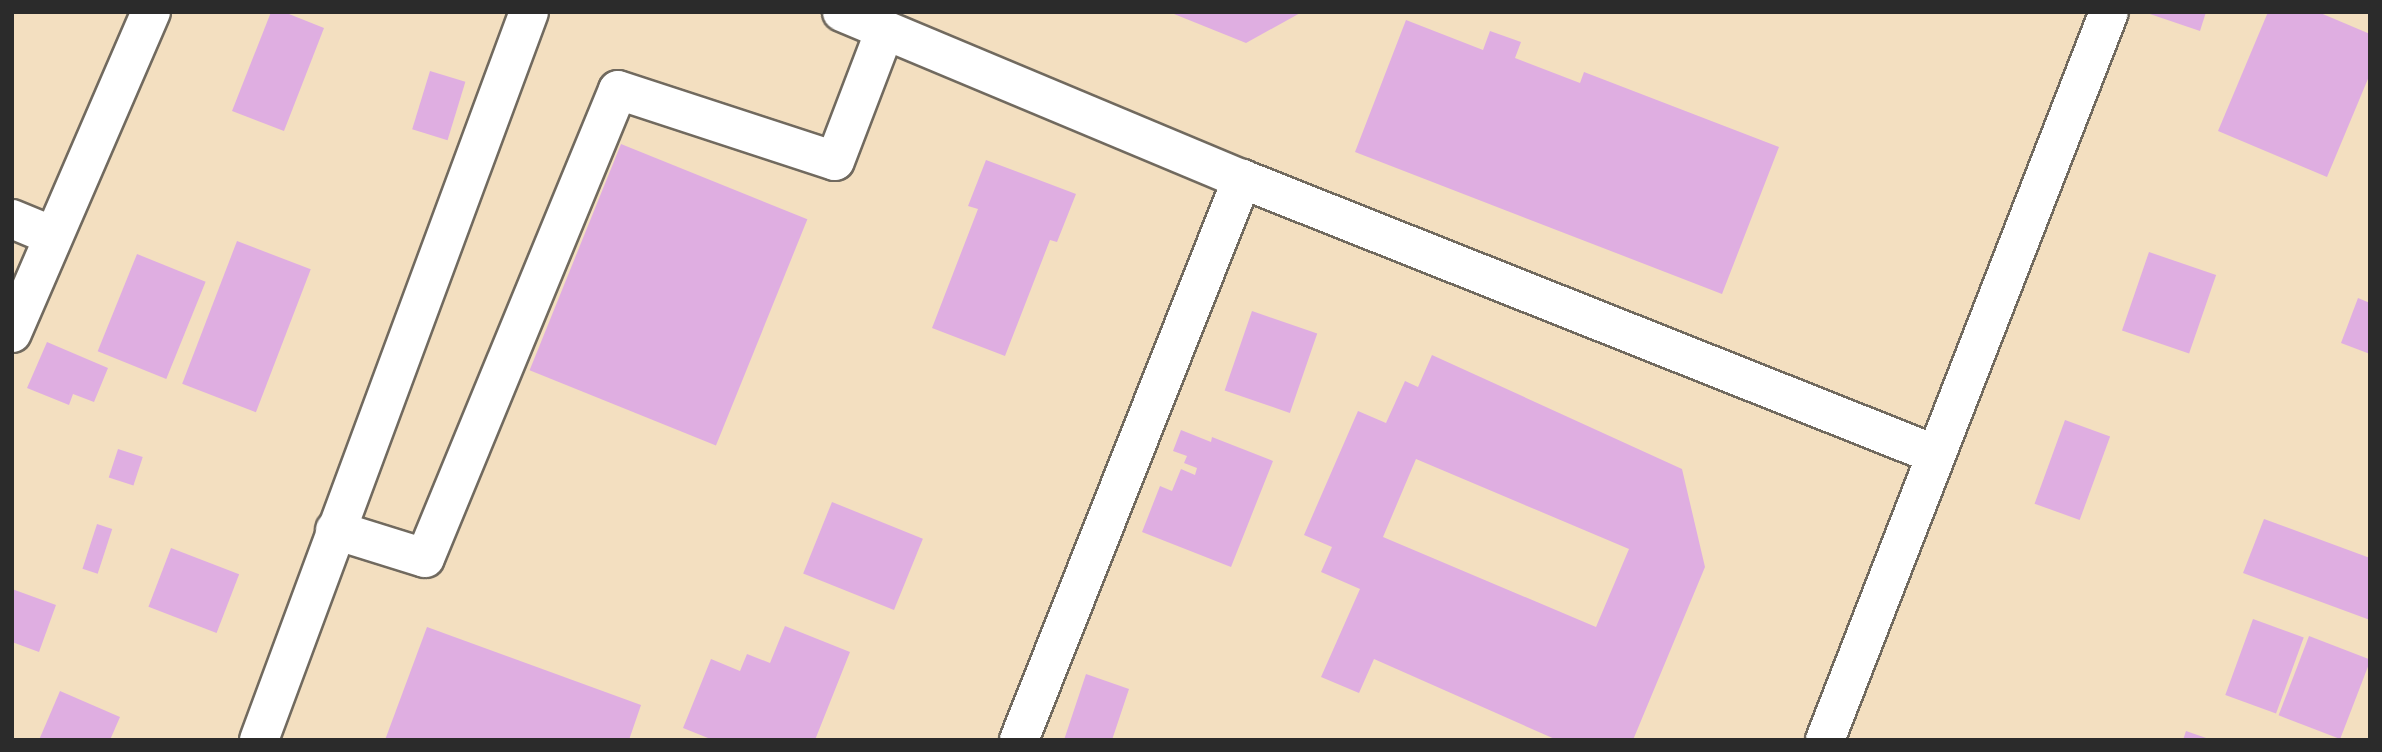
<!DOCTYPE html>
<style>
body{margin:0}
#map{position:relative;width:2382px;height:752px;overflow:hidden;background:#f3dfc0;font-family:Caveat,sans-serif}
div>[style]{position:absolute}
.building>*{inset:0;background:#dfaee1;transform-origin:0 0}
.roads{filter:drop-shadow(2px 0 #716a5f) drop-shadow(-2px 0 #716a5f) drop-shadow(0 2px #716a5f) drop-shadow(0 -2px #716a5f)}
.minor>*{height:38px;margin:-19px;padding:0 19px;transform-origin:19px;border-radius:19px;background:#fff}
span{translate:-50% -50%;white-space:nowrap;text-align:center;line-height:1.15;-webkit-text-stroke:5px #fcf5e5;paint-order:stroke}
.frame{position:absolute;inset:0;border:14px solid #2b2b2b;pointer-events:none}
</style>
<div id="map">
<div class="building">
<i style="clip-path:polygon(271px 12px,284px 12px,324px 28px,284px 131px,232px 111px)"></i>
<i style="clip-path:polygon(1169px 12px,1302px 12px,1246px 43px)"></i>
<i style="clip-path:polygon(2144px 12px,2206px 12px,2200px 31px)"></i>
<i style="clip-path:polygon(2268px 12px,2318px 12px,2370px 34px,2370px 74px,2327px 177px,2218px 131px)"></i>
<i style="clip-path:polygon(1406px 20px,1483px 50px,1490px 31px,1521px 42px,1515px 58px,1580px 83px,1584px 72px,1779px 147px,1722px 294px,1355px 152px)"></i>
<i style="left:430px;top:71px;width:37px;height:61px;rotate:17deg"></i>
<i style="left:621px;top:144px;width:201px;height:244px;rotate:22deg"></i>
<i style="clip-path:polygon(986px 160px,1076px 194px,1057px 242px,1050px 240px,1005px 356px,932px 328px,978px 209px,968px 206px)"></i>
<i style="left:237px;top:241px;width:79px;height:153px;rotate:21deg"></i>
<i style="left:2149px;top:252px;width:71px;height:83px;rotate:19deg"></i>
<i style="left:137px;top:254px;width:74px;height:105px;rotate:22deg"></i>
<i style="clip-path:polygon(2358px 298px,2370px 303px,2370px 354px,2341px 343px)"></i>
<i style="left:1252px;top:311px;width:69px;height:84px;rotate:19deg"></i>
<i style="clip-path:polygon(47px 342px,108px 368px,94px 402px,73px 394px,69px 405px,27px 388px)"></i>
<i style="clip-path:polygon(evenodd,1432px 355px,1682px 469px,1705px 567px,1633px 740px,1557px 740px,1374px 659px,1359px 693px,1321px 677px,1360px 589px,1321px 572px,1332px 547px,1304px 535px,1358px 411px,1386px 423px,1405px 381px,1418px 387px,1432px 355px,1416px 459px,1629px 549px,1596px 627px,1383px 537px,1416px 459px)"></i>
<i style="left:2065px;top:420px;width:48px;height:89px;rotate:20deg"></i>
<i style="clip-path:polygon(1181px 430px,1211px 442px,1212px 437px,1273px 461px,1231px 567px,1142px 532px,1160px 486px,1172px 491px,1181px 469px,1195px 475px,1197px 468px,1184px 463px,1187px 456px,1173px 451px)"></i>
<i style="left:118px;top:449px;width:26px;height:30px;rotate:18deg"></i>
<i style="left:832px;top:502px;width:98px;height:77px;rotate:22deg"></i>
<i style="clip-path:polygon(2264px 519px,2370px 558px,2370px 620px,2243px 573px)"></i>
<i style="left:97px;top:524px;width:16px;height:47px;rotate:18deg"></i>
<i style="left:171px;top:548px;width:73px;height:63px;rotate:21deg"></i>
<i style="clip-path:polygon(12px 589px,56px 605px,39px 652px,12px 642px)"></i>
<i style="left:2253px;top:619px;width:54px;height:81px;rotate:20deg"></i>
<i style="clip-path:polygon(785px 626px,850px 652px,815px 740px,713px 740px,683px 728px,711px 659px,740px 671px,747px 654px,770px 663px)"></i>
<i style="clip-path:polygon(427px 627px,641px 705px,629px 740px,385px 740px)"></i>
<i style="left:2309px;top:636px;width:66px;height:85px;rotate:21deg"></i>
<i style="clip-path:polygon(1086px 674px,1129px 689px,1112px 740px,1064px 740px)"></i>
<i style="clip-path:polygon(60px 691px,120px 717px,110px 740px,39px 740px)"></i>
<i style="clip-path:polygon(2186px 731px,2209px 739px,2209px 740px,2183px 740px)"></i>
</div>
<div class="roads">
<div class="minor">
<i style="left:842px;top:12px;width:433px;rotate:22.7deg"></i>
<i style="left:1242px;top:179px;width:745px;rotate:21.67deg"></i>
<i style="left:12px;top:219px;width:44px;rotate:22.5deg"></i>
<i style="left:12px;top:333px;width:350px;rotate:-66.6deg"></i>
<i style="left:335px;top:530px;width:94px;rotate:17.3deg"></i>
<i style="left:425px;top:558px;width:506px;rotate:-67.59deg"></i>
<i style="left:618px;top:90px;width:228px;rotate:18.1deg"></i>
<i style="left:835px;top:161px;width:140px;rotate:-69.1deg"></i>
<i style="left:259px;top:740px;width:776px;rotate:-69.65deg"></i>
<i style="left:1019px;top:740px;width:604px;rotate:-68.32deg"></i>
<i style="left:1825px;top:740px;width:781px;rotate:-68.69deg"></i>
</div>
</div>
<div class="frame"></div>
</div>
